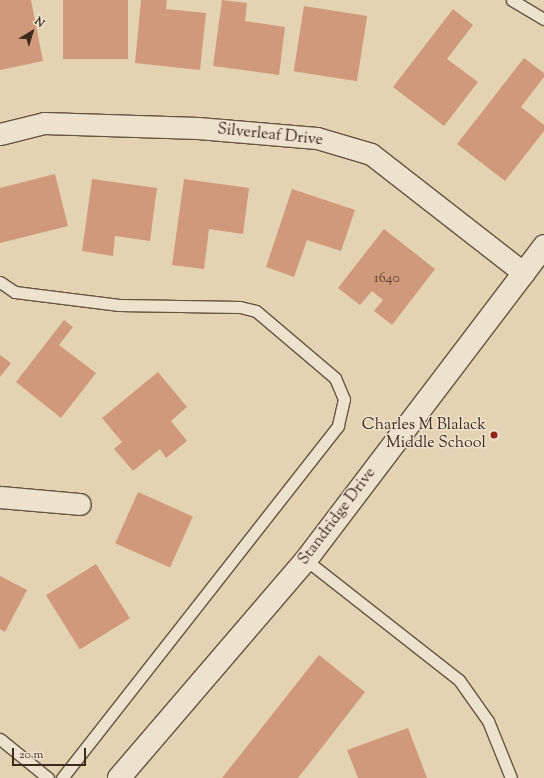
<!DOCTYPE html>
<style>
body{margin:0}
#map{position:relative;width:544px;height:778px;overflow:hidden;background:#e4d3b3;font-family:"Sorts Mill Goudy",serif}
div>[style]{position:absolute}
.building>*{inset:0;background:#d0997c;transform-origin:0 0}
.roads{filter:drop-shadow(1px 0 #665442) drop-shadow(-1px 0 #665442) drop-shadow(0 1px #665442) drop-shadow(0 -1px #665442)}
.lane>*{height:11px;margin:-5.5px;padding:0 5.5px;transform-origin:5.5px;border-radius:5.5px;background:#ede2ce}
.street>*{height:21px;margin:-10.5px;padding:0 10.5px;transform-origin:10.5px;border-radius:10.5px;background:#ede2ce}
.secondary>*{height:22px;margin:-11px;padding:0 11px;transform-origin:11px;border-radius:11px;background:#ede2ce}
.dots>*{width:11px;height:11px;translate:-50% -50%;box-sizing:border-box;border:2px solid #ede2ce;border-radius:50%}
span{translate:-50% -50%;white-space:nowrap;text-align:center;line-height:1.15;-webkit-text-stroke:3px #ede2ce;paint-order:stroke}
.number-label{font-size:14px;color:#614635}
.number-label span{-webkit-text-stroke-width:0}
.street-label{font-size:16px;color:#3c2a1d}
.poi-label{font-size:16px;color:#3c2a1d}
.right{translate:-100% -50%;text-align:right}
.north{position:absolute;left:12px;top:12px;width:40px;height:40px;-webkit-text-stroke:3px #ede2ce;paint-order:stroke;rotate:38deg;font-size:11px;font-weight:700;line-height:16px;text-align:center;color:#3c2a1d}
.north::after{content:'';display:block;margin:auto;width:14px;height:18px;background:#3c2a1d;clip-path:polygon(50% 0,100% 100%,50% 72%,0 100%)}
.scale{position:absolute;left:12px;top:748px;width:74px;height:18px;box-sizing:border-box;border:2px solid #3c2a1d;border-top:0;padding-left:5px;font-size:12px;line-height:14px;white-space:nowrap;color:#3c2a1d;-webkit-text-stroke:3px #ede2ce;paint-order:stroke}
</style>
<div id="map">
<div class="building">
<i style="clip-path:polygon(0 0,31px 0,43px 61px,0 70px)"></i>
<i style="left:63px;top:0;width:65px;height:59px"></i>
<i style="clip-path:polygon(141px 0,167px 0,166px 9px,206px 13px,200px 70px,135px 63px)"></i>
<i style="clip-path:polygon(222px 0,247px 3px,245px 21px,285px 27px,279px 75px,213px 66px)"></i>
<i style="left:304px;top:6px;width:64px;height:66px;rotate:9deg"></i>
<i style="clip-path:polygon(453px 9px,473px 25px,447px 59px,478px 82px,444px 126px,393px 87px)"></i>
<i style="clip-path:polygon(524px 58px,544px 73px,544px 77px,521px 107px,544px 125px,544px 131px,505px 181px,457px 144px)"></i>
<i style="clip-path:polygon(55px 174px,68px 226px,0 243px,0 188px)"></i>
<i style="clip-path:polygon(92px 179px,157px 188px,150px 241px,115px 236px,113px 256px,82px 251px)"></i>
<i style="clip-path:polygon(184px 179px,249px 188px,243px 234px,209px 229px,204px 269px,172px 265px)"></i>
<i style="clip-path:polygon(292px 189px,355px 210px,341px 251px,307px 240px,294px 277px,266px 267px)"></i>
<i style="clip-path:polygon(384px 229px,435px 269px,392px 325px,374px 311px,383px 300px,372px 291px,360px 305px,338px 288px)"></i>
<i style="clip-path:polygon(64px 320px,73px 327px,59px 345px,96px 373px,61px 418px,16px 382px)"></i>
<i style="clip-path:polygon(0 355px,11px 363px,0 377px)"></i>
<i style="clip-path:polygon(158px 372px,187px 407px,171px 421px,187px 441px,166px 458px,160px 449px,133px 471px,114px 449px,122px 442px,102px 418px)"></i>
<i style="left:138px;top:492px;width:60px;height:56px;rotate:24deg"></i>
<i style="left:96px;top:564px;width:64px;height:59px;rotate:58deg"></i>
<i style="clip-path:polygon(0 576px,27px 590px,5px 632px,0 629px)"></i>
<i style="clip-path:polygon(319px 655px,365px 692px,298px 778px,222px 778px)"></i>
<i style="clip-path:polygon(408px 728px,427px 778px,358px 778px,347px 750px)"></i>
</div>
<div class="roads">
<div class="lane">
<i style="left:512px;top:0;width:37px;rotate:31deg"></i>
<i style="left:0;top:282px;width:18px;rotate:34deg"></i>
<i style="left:15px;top:292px;width:105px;rotate:7.1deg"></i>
<i style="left:119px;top:305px;width:121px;rotate:0.9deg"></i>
<i style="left:240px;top:307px;width:16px;rotate:14deg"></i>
<i style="left:256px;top:311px;width:104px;rotate:40.3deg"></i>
<i style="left:335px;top:378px;width:23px;rotate:67deg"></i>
<i style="left:344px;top:399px;width:28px;rotate:103deg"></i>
<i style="left:338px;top:426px;width:447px;rotate:128.1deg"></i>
<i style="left:306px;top:560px;width:194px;rotate:38.1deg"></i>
<i style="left:459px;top:680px;width:50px;rotate:54.7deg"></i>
<i style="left:488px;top:721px;width:61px;rotate:68deg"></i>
<i style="left:0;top:739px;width:62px;rotate:39.1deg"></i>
</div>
<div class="street">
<i style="left:0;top:134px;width:45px;rotate:-14deg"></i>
<i style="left:44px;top:123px;width:154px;rotate:1.9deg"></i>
<i style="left:198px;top:128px;width:119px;rotate:4.8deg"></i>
<i style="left:317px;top:138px;width:56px;rotate:16.5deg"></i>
<i style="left:371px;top:154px;width:194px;rotate:37.9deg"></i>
<i style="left:0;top:497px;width:80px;rotate:5deg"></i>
</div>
<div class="secondary">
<i style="left:119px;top:778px;width:287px;rotate:-49.4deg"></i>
<i style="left:306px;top:560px;width:394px;rotate:-52.8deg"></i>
</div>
</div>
<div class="dots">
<i style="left:494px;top:435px;background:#8f2418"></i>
</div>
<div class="number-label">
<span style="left:387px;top:279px">1640</span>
</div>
<div class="street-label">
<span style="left:270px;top:136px;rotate:6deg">Silverleaf Drive</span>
<span style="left:338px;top:517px;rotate:-53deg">Standridge Drive</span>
</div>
<div class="poi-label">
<span class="right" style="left:486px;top:435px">Charles M Blalack<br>Middle School</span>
</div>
<div class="north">N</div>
<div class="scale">20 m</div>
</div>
